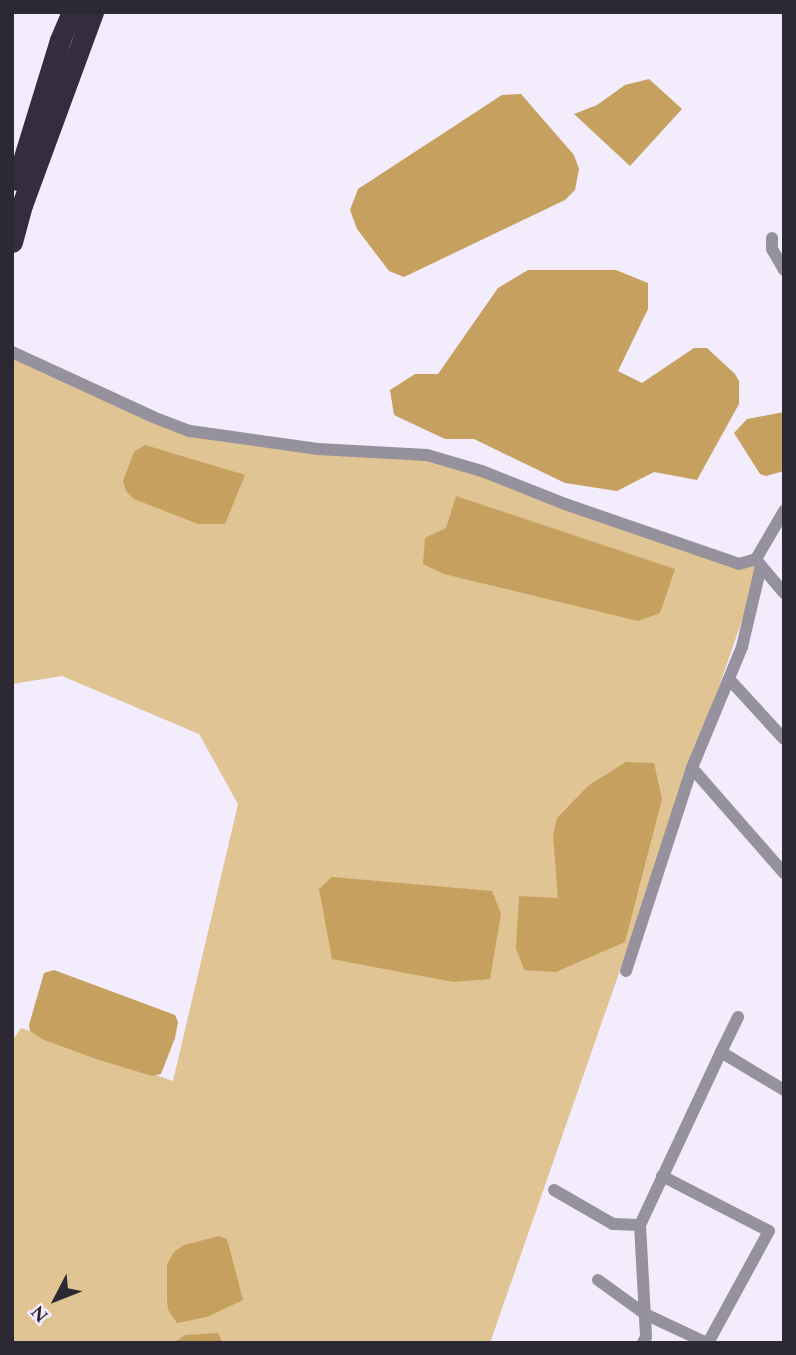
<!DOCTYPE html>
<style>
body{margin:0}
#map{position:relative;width:796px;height:1355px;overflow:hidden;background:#f2ecfd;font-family:Spectral,serif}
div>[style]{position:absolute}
.green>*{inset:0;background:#e1c494}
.water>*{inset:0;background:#c6a05e}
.street>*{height:12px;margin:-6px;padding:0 6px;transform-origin:6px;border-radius:6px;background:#95919d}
.highway>*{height:21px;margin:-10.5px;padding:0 10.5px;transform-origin:10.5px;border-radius:10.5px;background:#342c41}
span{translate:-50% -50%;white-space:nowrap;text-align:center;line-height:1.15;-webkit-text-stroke:7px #f2ecfd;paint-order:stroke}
.frame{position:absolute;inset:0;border:14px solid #2d2934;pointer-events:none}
.north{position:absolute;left:21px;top:1264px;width:70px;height:70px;-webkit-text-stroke:5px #f2ecfd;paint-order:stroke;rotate:228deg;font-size:19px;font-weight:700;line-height:28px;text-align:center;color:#2d2934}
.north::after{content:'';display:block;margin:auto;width:24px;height:32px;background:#2d2934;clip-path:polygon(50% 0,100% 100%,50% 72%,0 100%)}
</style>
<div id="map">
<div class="green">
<i style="clip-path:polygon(12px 349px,190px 431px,459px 464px,761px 566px,490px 1343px,12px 1343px,12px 1041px,21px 1028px,173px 1081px,238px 804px,199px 734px,62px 676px,12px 684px)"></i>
</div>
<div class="water">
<i style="clip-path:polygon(649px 79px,682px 109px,630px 166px,574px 114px,597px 105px,625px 85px)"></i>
<i style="clip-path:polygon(521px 94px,574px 155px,579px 169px,575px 190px,565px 200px,404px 277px,389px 271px,357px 229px,350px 210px,358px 189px,502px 95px)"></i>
<i style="clip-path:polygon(528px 270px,616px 270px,648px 283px,648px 309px,618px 371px,642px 383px,694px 348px,707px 348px,735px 374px,739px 381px,739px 404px,697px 480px,654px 472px,617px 491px,565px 483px,474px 439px,445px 439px,394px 415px,390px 390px,415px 374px,438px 374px,498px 288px)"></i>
<i style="clip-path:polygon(784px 412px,784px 471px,766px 476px,760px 474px,734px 433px,747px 419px)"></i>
<i style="clip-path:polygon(145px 445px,245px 475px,225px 524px,198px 524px,134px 499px,126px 491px,123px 481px,134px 452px)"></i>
<i style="clip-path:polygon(456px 496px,675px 569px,660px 613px,638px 621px,444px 574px,423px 564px,425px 538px,446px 528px)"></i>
<i style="clip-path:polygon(626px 762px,654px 763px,662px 799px,625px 942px,556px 972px,524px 970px,516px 948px,519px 896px,558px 898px,553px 835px,557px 818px,589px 785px)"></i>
<i style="clip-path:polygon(332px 877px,492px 891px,501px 914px,490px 979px,453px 982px,332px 959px,319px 889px)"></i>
<i style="clip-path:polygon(54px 970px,175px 1015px,178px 1022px,175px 1038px,161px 1074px,152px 1076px,96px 1059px,42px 1039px,30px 1031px,29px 1025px,44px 973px)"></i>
<i style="clip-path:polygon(219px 1236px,227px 1239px,243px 1300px,207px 1317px,177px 1323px,168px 1310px,167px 1299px,167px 1264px,174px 1252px,184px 1245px)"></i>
<i style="clip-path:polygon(218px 1333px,223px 1343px,174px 1343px,185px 1335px)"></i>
</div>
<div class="street">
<i style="left:772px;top:238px;width:11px;rotate:90deg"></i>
<i style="left:772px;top:249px;width:24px;rotate:60deg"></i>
<i style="left:12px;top:352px;width:155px;rotate:24.7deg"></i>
<i style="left:153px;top:417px;width:40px;rotate:21deg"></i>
<i style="left:190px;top:431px;width:129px;rotate:8deg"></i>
<i style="left:318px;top:449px;width:109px;rotate:3.2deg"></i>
<i style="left:427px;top:455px;width:57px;rotate:16.2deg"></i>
<i style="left:482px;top:471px;width:89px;rotate:21.7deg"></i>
<i style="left:565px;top:504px;width:184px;rotate:19deg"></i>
<i style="left:739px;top:564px;width:18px;rotate:-16deg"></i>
<i style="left:756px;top:559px;width:56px;rotate:-59.7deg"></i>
<i style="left:757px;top:561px;width:42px;rotate:49.8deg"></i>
<i style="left:761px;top:566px;width:83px;rotate:103.2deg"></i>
<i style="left:742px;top:647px;width:131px;rotate:112.5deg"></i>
<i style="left:692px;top:768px;width:140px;rotate:48.8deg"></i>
<i style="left:729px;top:679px;width:81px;rotate:47.5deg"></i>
<i style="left:626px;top:971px;width:213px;rotate:-72deg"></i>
<i style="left:721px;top:1052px;width:39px;rotate:-64deg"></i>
<i style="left:662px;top:1176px;width:120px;rotate:27.2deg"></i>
<i style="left:769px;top:1231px;width:128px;rotate:118.6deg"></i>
<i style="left:554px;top:1190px;width:68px;rotate:30deg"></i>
<i style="left:613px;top:1224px;width:27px;rotate:2deg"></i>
<i style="left:640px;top:1225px;width:191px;rotate:-64.9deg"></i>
<i style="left:721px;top:1052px;width:74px;rotate:31.1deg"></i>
<i style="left:640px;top:1225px;width:112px;rotate:86.9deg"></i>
<i style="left:646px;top:1337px;width:7px;rotate:117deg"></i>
<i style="left:598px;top:1280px;width:58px;rotate:35.9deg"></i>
<i style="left:645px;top:1314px;width:68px;rotate:25.1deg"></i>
</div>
<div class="highway">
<i style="left:17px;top:180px;width:146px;rotate:-72.9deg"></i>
<i style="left:60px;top:40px;width:30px;rotate:-67deg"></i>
<i style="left:12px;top:242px;width:38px;rotate:-75deg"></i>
<i style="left:22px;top:205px;width:206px;rotate:-69.8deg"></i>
</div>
<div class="frame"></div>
<div class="north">N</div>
</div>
